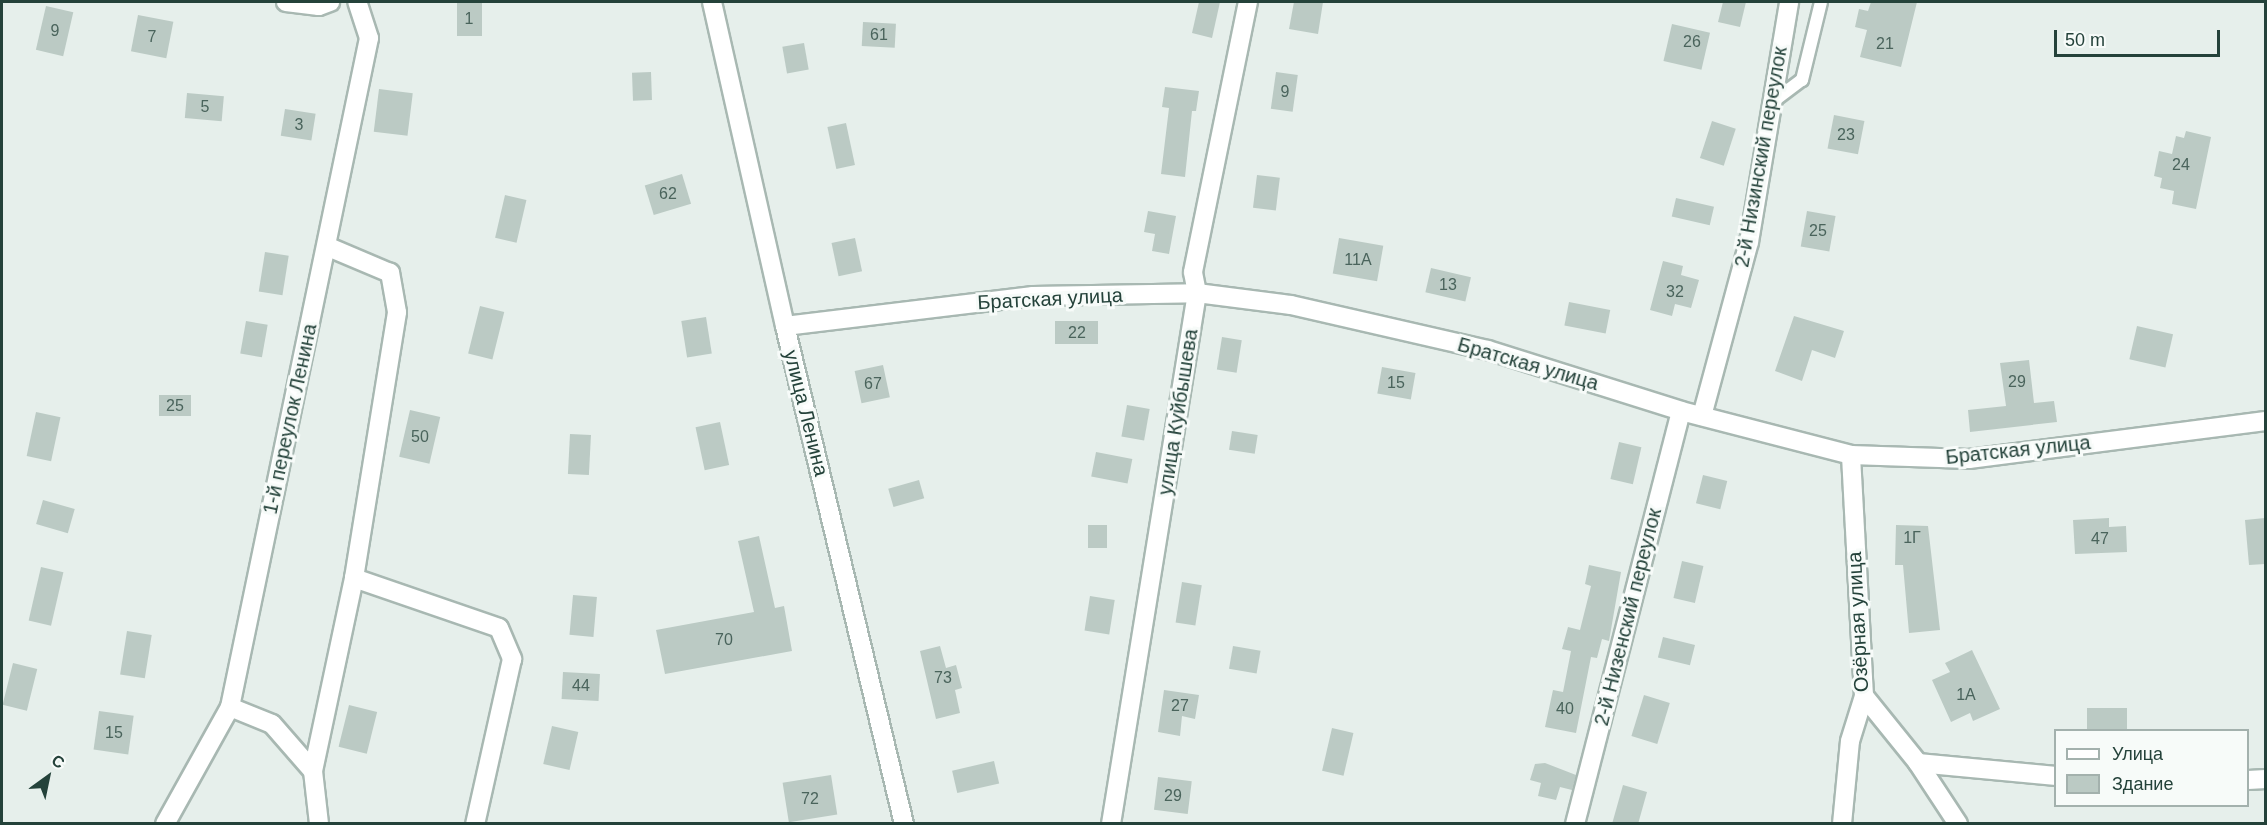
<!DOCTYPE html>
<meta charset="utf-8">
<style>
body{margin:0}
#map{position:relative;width:2267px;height:825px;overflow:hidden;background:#e6efeb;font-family:Arial,sans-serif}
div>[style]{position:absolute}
.building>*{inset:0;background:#bbcac4;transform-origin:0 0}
.roads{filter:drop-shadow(2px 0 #a8b8b2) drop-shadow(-2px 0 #a8b8b2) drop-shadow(0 2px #a8b8b2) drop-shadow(0 -2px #a8b8b2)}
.lane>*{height:12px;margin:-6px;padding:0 6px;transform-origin:6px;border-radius:6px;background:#fff}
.street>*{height:18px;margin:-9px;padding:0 9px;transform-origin:9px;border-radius:9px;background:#fff}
.secondary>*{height:18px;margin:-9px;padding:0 9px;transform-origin:9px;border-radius:9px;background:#fff}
span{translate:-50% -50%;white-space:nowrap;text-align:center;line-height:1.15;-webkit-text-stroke:6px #f7fbf9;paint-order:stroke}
.number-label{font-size:16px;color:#4a645c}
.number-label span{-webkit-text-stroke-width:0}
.street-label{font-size:20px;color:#24423a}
.frame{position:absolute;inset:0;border:3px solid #24423a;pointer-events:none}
.legend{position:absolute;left:2054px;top:729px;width:195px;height:78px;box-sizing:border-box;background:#f7fbf9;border:2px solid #a3b1ad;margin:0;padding:8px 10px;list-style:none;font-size:18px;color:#24423a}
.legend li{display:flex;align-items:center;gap:12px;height:30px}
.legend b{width:30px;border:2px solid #a3b1ad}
.north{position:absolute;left:18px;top:747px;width:60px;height:60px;-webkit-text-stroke:4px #f7fbf9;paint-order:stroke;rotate:33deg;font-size:16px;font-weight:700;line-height:24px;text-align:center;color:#24423a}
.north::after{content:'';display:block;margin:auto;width:21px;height:27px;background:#24423a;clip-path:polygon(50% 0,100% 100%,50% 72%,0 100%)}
.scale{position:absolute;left:2054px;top:30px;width:166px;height:27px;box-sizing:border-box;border:3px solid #24423a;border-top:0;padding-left:8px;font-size:18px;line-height:21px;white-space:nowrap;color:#24423a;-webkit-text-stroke:4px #f7fbf9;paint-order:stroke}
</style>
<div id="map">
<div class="building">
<i style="left:457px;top:2px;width:25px;height:34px"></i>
<i style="clip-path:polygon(1199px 2px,1220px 2px,1212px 38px,1192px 33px)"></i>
<i style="clip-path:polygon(1294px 2px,1323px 2px,1318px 34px,1289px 29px)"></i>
<i style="clip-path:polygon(1723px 2px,1746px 2px,1740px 27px,1718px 22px)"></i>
<i style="clip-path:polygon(1871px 2px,1917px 2px,1901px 67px,1860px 57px,1867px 30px,1855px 27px,1859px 9px,1868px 11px)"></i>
<i style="left:46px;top:6px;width:28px;height:45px;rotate:13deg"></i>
<i style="left:138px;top:15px;width:36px;height:37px;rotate:11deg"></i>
<i style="left:863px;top:22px;width:33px;height:24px;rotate:3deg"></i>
<i style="left:1672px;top:24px;width:39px;height:38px;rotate:13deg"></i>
<i style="left:804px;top:43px;width:27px;height:22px;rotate:80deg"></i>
<i style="left:651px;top:72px;width:28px;height:19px;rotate:88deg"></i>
<i style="left:1276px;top:72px;width:22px;height:37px;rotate:8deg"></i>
<i style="clip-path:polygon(1165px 87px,1199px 91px,1196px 111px,1192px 111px,1185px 177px,1161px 174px,1169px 108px,1162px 107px)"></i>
<i style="left:379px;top:89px;width:34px;height:43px;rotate:7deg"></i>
<i style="left:187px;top:93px;width:37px;height:25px;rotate:5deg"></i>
<i style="left:285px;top:109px;width:31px;height:27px;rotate:9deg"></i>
<i style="left:1834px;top:115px;width:31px;height:34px;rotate:11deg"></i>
<i style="left:1712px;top:121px;width:25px;height:39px;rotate:18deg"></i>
<i style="left:846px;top:123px;width:43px;height:19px;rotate:78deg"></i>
<i style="clip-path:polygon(2186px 131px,2211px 137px,2196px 209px,2172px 204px,2174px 191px,2160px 188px,2162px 178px,2154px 176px,2159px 151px,2172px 154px,2176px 136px,2184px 138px)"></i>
<i style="left:682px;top:174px;width:31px;height:39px;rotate:73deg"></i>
<i style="left:1257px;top:175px;width:23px;height:33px;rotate:7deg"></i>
<i style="left:505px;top:195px;width:22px;height:44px;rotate:13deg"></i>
<i style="left:1676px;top:198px;width:39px;height:19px;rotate:13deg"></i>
<i style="clip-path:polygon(1148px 211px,1176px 216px,1169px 254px,1152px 251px,1155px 234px,1144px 232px)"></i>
<i style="left:1807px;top:211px;width:29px;height:36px;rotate:10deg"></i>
<i style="left:855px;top:238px;width:34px;height:24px;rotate:78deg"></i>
<i style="left:1339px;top:238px;width:45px;height:36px;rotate:10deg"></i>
<i style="left:265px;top:252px;width:24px;height:40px;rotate:9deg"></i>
<i style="clip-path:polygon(1663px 261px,1683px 266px,1681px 275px,1699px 280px,1691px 308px,1675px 304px,1672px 316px,1650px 310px)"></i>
<i style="left:1431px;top:268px;width:41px;height:25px;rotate:13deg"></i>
<i style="left:1569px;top:302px;width:42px;height:24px;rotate:11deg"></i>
<i style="left:480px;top:306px;width:25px;height:49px;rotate:14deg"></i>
<i style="clip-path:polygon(1794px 316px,1844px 331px,1835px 358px,1812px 350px,1802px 381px,1775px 371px)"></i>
<i style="left:706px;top:317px;width:37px;height:25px;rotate:81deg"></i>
<i style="left:246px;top:321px;width:22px;height:33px;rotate:10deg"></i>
<i style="left:1055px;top:321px;width:43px;height:23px"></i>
<i style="left:2137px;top:326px;width:37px;height:34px;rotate:13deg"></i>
<i style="left:1222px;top:337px;width:20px;height:33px;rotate:9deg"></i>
<i style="clip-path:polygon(2029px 360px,2034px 403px,2054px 401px,2057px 422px,1970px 432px,1968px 410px,2006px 406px,2000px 363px)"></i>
<i style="left:883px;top:365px;width:33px;height:29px;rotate:78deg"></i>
<i style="left:1382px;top:367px;width:34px;height:27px;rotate:10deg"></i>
<i style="left:159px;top:395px;width:32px;height:21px"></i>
<i style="left:1127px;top:405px;width:23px;height:32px;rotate:10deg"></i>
<i style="left:410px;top:410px;width:31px;height:48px;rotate:13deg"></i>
<i style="left:36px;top:412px;width:25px;height:45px;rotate:12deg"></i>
<i style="left:720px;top:422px;width:44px;height:25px;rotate:78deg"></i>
<i style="left:1232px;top:431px;width:26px;height:19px;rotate:9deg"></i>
<i style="left:570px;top:434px;width:21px;height:40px;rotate:3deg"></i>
<i style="left:1619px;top:442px;width:23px;height:38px;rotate:13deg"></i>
<i style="left:1096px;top:452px;width:37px;height:25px;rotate:11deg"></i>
<i style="left:1703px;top:475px;width:25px;height:29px;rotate:14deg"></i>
<i style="left:919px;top:480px;width:19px;height:32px;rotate:74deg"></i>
<i style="left:43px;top:500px;width:33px;height:25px;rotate:16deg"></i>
<i style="clip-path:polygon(2109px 518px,2109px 527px,2126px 526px,2127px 552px,2075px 554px,2073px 520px)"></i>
<i style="clip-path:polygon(2265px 518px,2265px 564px,2249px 565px,2245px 520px)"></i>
<i style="left:1088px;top:525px;width:19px;height:23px"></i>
<i style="clip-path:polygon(1896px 525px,1928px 526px,1940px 630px,1909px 633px,1903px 565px,1895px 565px)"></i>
<i style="clip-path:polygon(759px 536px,775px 608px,784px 606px,792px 651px,665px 674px,656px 630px,754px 612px,738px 541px)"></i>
<i style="left:1682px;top:561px;width:22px;height:38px;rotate:13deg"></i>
<i style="clip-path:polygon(1589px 565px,1621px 572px,1609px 641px,1602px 639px,1597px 658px,1591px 657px,1576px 733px,1545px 727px,1553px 690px,1563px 692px,1571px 651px,1562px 649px,1568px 627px,1580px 630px,1591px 586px,1585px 584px)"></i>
<i style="left:41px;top:567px;width:23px;height:55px;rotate:13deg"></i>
<i style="left:1182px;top:582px;width:20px;height:41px;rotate:9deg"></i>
<i style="left:573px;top:595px;width:24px;height:40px;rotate:5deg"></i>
<i style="left:1090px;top:596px;width:25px;height:35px;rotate:9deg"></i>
<i style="left:127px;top:631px;width:25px;height:44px;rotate:9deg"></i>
<i style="left:1663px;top:637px;width:33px;height:21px;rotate:14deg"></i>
<i style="clip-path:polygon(940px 646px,946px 668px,956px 665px,962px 688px,955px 690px,960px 713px,936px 719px,920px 651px)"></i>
<i style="left:1233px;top:646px;width:28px;height:23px;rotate:10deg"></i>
<i style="clip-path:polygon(1972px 650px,2000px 709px,1973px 721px,1970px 713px,1951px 722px,1932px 680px,1950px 672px,1945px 663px)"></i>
<i style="left:13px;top:663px;width:25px;height:43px;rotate:14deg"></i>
<i style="left:563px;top:672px;width:37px;height:27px;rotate:3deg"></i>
<i style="clip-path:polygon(1164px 690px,1199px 695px,1195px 719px,1182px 716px,1180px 736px,1158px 732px)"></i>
<i style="left:1644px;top:695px;width:27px;height:43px;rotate:17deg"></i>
<i style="left:349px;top:705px;width:29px;height:43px;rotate:14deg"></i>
<i style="left:2087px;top:708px;width:40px;height:22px"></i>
<i style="left:99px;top:711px;width:35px;height:39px;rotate:8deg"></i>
<i style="left:552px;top:726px;width:27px;height:39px;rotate:13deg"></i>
<i style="left:1332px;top:728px;width:22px;height:44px;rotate:13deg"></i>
<i style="left:994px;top:761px;width:23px;height:43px;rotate:77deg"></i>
<i style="clip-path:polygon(1545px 763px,1576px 775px,1572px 790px,1560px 787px,1556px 800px,1538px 796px,1541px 783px,1530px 780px,1535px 764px)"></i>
<i style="left:831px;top:775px;width:40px;height:49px;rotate:81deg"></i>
<i style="left:1158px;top:777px;width:34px;height:33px;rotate:7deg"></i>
<i style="clip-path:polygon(1623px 785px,1647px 792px,1638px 824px,1612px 824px)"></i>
</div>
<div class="roads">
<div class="lane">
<i style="left:1771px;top:103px;width:39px;rotate:-37deg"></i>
<i style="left:1802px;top:80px;width:80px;rotate:-76.3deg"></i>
</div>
<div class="street">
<i style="left:286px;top:2px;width:33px;rotate:7deg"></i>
<i style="left:319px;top:6px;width:12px;rotate:-20deg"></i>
<i style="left:1702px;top:416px;width:180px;rotate:-74.9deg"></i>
<i style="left:1749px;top:242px;width:243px;rotate:-80.5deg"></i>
<i style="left:354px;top:578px;width:153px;rotate:19deg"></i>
<i style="left:499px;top:628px;width:34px;rotate:67deg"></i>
<i style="left:512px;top:659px;width:169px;rotate:102.6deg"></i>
<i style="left:1864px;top:696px;width:86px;rotate:51.1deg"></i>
<i style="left:1918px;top:763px;width:73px;rotate:56.7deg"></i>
<i style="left:230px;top:707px;width:45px;rotate:22deg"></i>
<i style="left:272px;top:724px;width:62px;rotate:48.9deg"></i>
<i style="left:313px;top:771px;width:53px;rotate:83.5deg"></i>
<i style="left:1918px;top:763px;width:139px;rotate:5.4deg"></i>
<i style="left:313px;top:771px;width:197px;rotate:-78deg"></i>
<i style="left:354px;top:578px;width:269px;rotate:-80.8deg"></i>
<i style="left:397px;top:312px;width:40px;rotate:-100deg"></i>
<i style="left:390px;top:273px;width:69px;rotate:-157.1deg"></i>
<i style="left:2248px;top:780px;width:18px;rotate:-3deg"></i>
<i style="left:165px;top:824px;width:134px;rotate:-60.9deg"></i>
<i style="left:230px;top:707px;width:683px;rotate:-78.26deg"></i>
<i style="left:369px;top:38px;width:38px;rotate:-108deg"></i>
<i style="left:1111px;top:824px;width:538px;rotate:-80.8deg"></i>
<i style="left:1197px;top:293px;width:21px;rotate:-101deg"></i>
<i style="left:1193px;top:272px;width:276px;rotate:-78.5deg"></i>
<i style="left:1575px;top:824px;width:426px;rotate:-75.6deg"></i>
<i style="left:1842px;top:824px;width:83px;rotate:-84.5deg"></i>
<i style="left:1850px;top:741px;width:47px;rotate:-72.7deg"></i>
<i style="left:1864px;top:696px;width:241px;rotate:-93.1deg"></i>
</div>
<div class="secondary">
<i style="left:712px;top:2px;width:332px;rotate:77.3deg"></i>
<i style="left:785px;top:326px;width:512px;rotate:76.56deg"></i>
<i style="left:785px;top:326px;width:250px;rotate:-6.9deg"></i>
<i style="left:1033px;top:296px;width:164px;rotate:-1deg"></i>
<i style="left:1197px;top:293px;width:95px;rotate:7.3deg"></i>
<i style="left:1291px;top:305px;width:202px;rotate:12.9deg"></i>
<i style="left:1488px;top:350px;width:202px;rotate:17.5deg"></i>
<i style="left:1681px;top:411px;width:176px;rotate:14.5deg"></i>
<i style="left:1851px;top:455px;width:118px;rotate:1.9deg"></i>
<i style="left:1969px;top:459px;width:299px;rotate:-7.3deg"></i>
</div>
</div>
<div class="number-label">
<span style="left:469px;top:19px">1</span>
<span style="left:55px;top:31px">9</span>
<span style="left:879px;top:35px">61</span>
<span style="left:152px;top:37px">7</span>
<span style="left:1692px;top:42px">26</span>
<span style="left:1885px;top:44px">21</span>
<span style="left:1285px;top:92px">9</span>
<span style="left:205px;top:107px">5</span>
<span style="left:299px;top:125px">3</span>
<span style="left:1846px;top:135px">23</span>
<span style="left:2181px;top:165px">24</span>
<span style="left:668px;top:194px">62</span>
<span style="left:1818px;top:231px">25</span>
<span style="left:1358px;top:260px">11А</span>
<span style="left:1448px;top:285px">13</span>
<span style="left:1675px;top:292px">32</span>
<span style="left:1077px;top:333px">22</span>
<span style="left:2017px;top:382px">29</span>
<span style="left:1396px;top:383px">15</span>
<span style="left:873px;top:384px">67</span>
<span style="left:175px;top:406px">25</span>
<span style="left:420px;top:437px">50</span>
<span style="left:1912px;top:538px">1Г</span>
<span style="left:2100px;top:539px">47</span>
<span style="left:724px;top:640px">70</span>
<span style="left:943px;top:678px">73</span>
<span style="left:581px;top:686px">44</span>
<span style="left:1966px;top:695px">1А</span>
<span style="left:1180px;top:706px">27</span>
<span style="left:1565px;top:709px">40</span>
<span style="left:114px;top:733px">15</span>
<span style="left:1173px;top:796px">29</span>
<span style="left:810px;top:799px">72</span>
</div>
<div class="street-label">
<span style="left:1761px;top:157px;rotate:-80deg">2-й Низинский переулок</span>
<span style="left:1050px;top:299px;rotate:-3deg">Братская улица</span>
<span style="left:1528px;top:364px;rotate:16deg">Братская улица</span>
<span style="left:1178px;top:412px;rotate:-81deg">улица Куйбышева</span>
<span style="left:806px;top:413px;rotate:76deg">улица Ленина</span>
<span style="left:290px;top:419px;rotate:-78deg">1-й переулок Ленина</span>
<span style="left:2018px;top:450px;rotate:-6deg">Братская улица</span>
<span style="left:1628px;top:617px;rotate:-76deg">2-й Низенский переулок</span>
<span style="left:1858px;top:622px;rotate:-93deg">Озёрная улица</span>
</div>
<div class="frame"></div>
<ul class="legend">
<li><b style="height:8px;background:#fff"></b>Улица</li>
<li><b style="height:16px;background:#bbcac4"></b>Здание</li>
</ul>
<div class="north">С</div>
<div class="scale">50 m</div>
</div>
